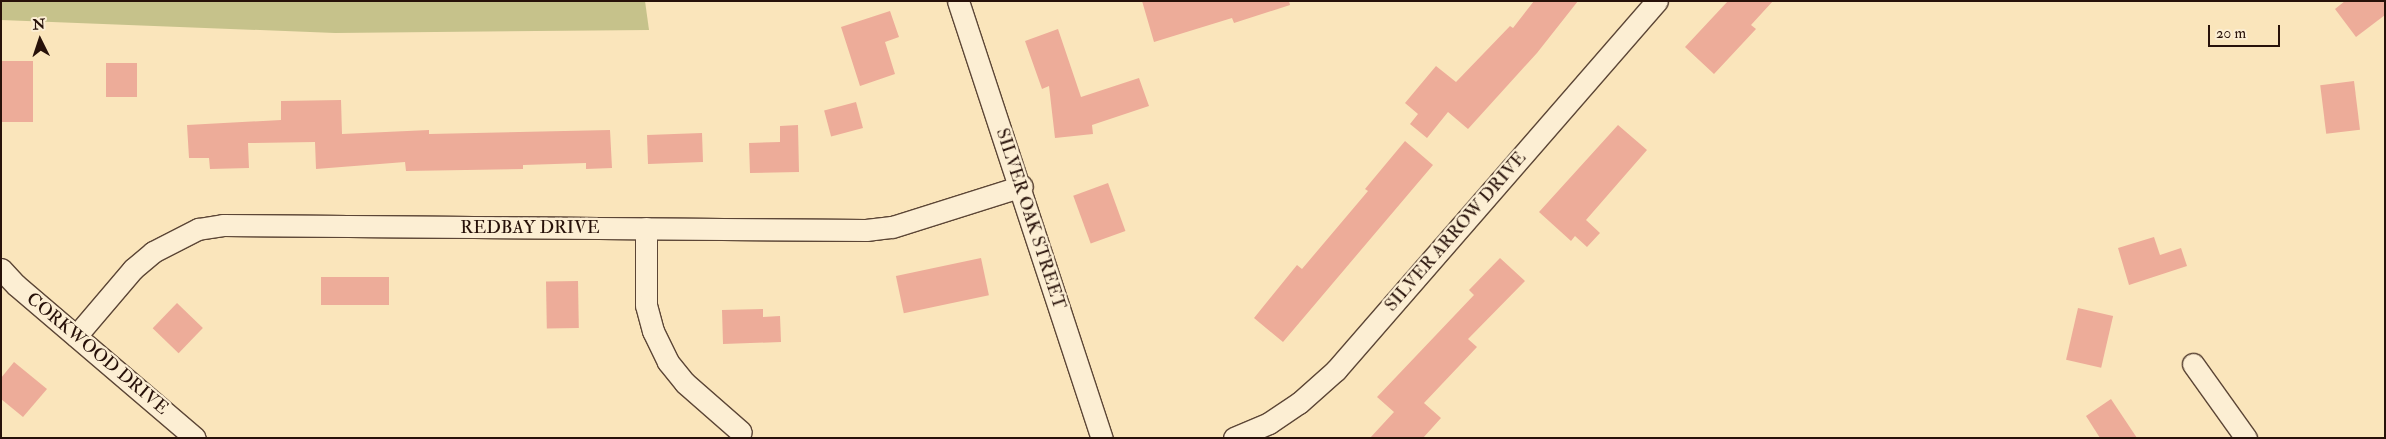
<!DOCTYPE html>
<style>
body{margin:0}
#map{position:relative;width:2386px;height:439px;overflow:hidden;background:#fae5bb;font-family:"IM FELL Double Pica",serif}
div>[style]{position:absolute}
.green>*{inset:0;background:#c6c28b}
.building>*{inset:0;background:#edac99;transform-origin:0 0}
.roads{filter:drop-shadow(1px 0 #5c4636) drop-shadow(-1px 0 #5c4636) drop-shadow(0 1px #5c4636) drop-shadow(0 -1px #5c4636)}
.street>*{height:21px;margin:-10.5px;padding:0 10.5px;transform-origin:10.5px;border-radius:10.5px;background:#fceed3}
span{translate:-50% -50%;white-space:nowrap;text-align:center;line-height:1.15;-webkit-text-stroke:4.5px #fceed3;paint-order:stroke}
.street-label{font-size:18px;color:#271109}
.frame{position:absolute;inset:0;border:2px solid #271109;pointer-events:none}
.north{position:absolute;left:15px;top:15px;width:50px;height:50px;-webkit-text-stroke:4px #fceed3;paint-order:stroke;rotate:356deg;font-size:14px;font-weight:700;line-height:20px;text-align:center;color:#271109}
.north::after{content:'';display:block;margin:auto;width:18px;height:22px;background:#271109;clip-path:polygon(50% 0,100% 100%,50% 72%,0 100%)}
.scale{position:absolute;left:2208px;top:25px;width:72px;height:22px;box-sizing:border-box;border:2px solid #271109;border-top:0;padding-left:6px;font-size:15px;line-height:18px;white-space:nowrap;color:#271109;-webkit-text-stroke:4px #fceed3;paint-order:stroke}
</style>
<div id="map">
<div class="green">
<i style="clip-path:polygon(1px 1px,645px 1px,649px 30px,335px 33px,1px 20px)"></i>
</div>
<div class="building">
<i style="clip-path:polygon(1142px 1px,1289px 1px,1290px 5px,1234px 23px,1232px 18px,1154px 42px)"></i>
<i style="clip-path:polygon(1534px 1px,1578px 1px,1537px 53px,1468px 129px,1448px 112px,1427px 138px,1410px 124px,1418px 114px,1405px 103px,1436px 66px,1456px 82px,1510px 26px,1513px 28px)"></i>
<i style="clip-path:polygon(1728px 1px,1773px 1px,1751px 25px,1756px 29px,1714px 74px,1685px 47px)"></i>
<i style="clip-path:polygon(2345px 1px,2385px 1px,2385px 15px,2356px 37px,2335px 9px)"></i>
<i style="clip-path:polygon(890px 11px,899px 37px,885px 42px,895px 74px,860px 86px,841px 27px)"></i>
<i style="clip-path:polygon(1058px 29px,1081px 97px,1139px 78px,1149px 106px,1092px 125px,1093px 134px,1055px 138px,1049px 86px,1042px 89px,1025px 41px)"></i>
<i style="left:1px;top:61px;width:32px;height:61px"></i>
<i style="left:106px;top:63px;width:31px;height:34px"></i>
<i style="left:2354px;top:81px;width:49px;height:34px;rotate:83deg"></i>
<i style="clip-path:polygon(341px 100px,342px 134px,429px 130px,429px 134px,610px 130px,612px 168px,586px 169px,586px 163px,523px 165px,523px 169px,406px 171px,405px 162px,316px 169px,315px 142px,248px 143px,249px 168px,210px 169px,209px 158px,189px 158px,187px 125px,281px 120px,281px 101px)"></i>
<i style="left:856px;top:102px;width:27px;height:33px;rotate:75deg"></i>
<i style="clip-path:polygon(798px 125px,799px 172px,750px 173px,749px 143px,780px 142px,780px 126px)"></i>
<i style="clip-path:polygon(1618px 125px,1647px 150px,1586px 220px,1600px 233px,1587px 247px,1575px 236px,1571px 241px,1539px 212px)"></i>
<i style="left:702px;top:133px;width:29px;height:55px;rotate:88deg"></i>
<i style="clip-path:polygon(1405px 141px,1433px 165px,1283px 342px,1254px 318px,1297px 265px,1302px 269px,1368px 191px,1365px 189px)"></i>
<i style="left:1108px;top:183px;width:51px;height:37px;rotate:70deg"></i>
<i style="clip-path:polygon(2154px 237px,2160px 255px,2181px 248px,2187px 266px,2129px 285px,2118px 248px)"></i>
<i style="left:981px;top:258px;width:38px;height:87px;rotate:78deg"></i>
<i style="clip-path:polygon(1500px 258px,1525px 281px,1468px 339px,1477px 347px,1424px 403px,1441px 418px,1423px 438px,1370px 438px,1394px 412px,1377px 397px,1474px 295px,1469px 290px)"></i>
<i style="left:389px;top:277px;width:28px;height:68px;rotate:90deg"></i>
<i style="left:578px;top:281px;width:47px;height:32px;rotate:89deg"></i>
<i style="left:177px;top:303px;width:36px;height:35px;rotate:44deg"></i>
<i style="left:2078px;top:308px;width:36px;height:53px;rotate:13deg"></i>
<i style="clip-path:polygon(763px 309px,763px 317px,780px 316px,781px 342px,723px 344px,722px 310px)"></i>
<i style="clip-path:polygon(14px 362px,47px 389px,23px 417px,1px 399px,1px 378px)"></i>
<i style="clip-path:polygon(2111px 399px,2137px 438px,2100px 438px,2086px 416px)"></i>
</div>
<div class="roads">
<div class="street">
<i style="left:958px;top:1px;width:460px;rotate:71.8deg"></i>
<i style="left:646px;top:228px;width:77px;rotate:90deg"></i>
<i style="left:646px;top:305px;width:27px;rotate:75deg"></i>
<i style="left:653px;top:331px;width:34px;rotate:64deg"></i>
<i style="left:668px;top:362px;width:27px;rotate:51deg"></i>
<i style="left:685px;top:383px;width:74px;rotate:41.2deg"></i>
<i style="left:1px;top:269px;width:22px;rotate:47deg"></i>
<i style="left:16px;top:285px;width:235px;rotate:40.5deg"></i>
<i style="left:76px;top:336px;width:88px;rotate:-49.6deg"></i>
<i style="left:133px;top:269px;width:26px;rotate:-40deg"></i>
<i style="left:153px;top:252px;width:51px;rotate:-27.1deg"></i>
<i style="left:198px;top:229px;width:25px;rotate:-9deg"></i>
<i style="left:223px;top:225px;width:643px;rotate:0.45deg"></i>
<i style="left:866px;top:230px;width:26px;rotate:-7deg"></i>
<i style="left:892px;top:227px;width:136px;rotate:-17.5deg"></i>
<i style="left:2193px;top:364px;width:91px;rotate:54.4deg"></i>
<i style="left:1234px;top:438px;width:38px;rotate:-23deg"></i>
<i style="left:1269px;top:423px;width:36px;rotate:-34deg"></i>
<i style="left:1299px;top:403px;width:50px;rotate:-41.7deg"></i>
<i style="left:1336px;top:370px;width:489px;rotate:-49deg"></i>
</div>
</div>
<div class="street-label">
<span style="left:1030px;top:219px;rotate:72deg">SILVER OAK STREET</span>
<span style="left:530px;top:228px">REDBAY DRIVE</span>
<span style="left:1456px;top:232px;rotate:-49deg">SILVER ARROW DRIVE</span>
<span style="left:97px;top:354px;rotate:40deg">CORKWOOD DRIVE</span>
</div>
<div class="frame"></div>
<div class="north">N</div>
<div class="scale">20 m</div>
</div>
